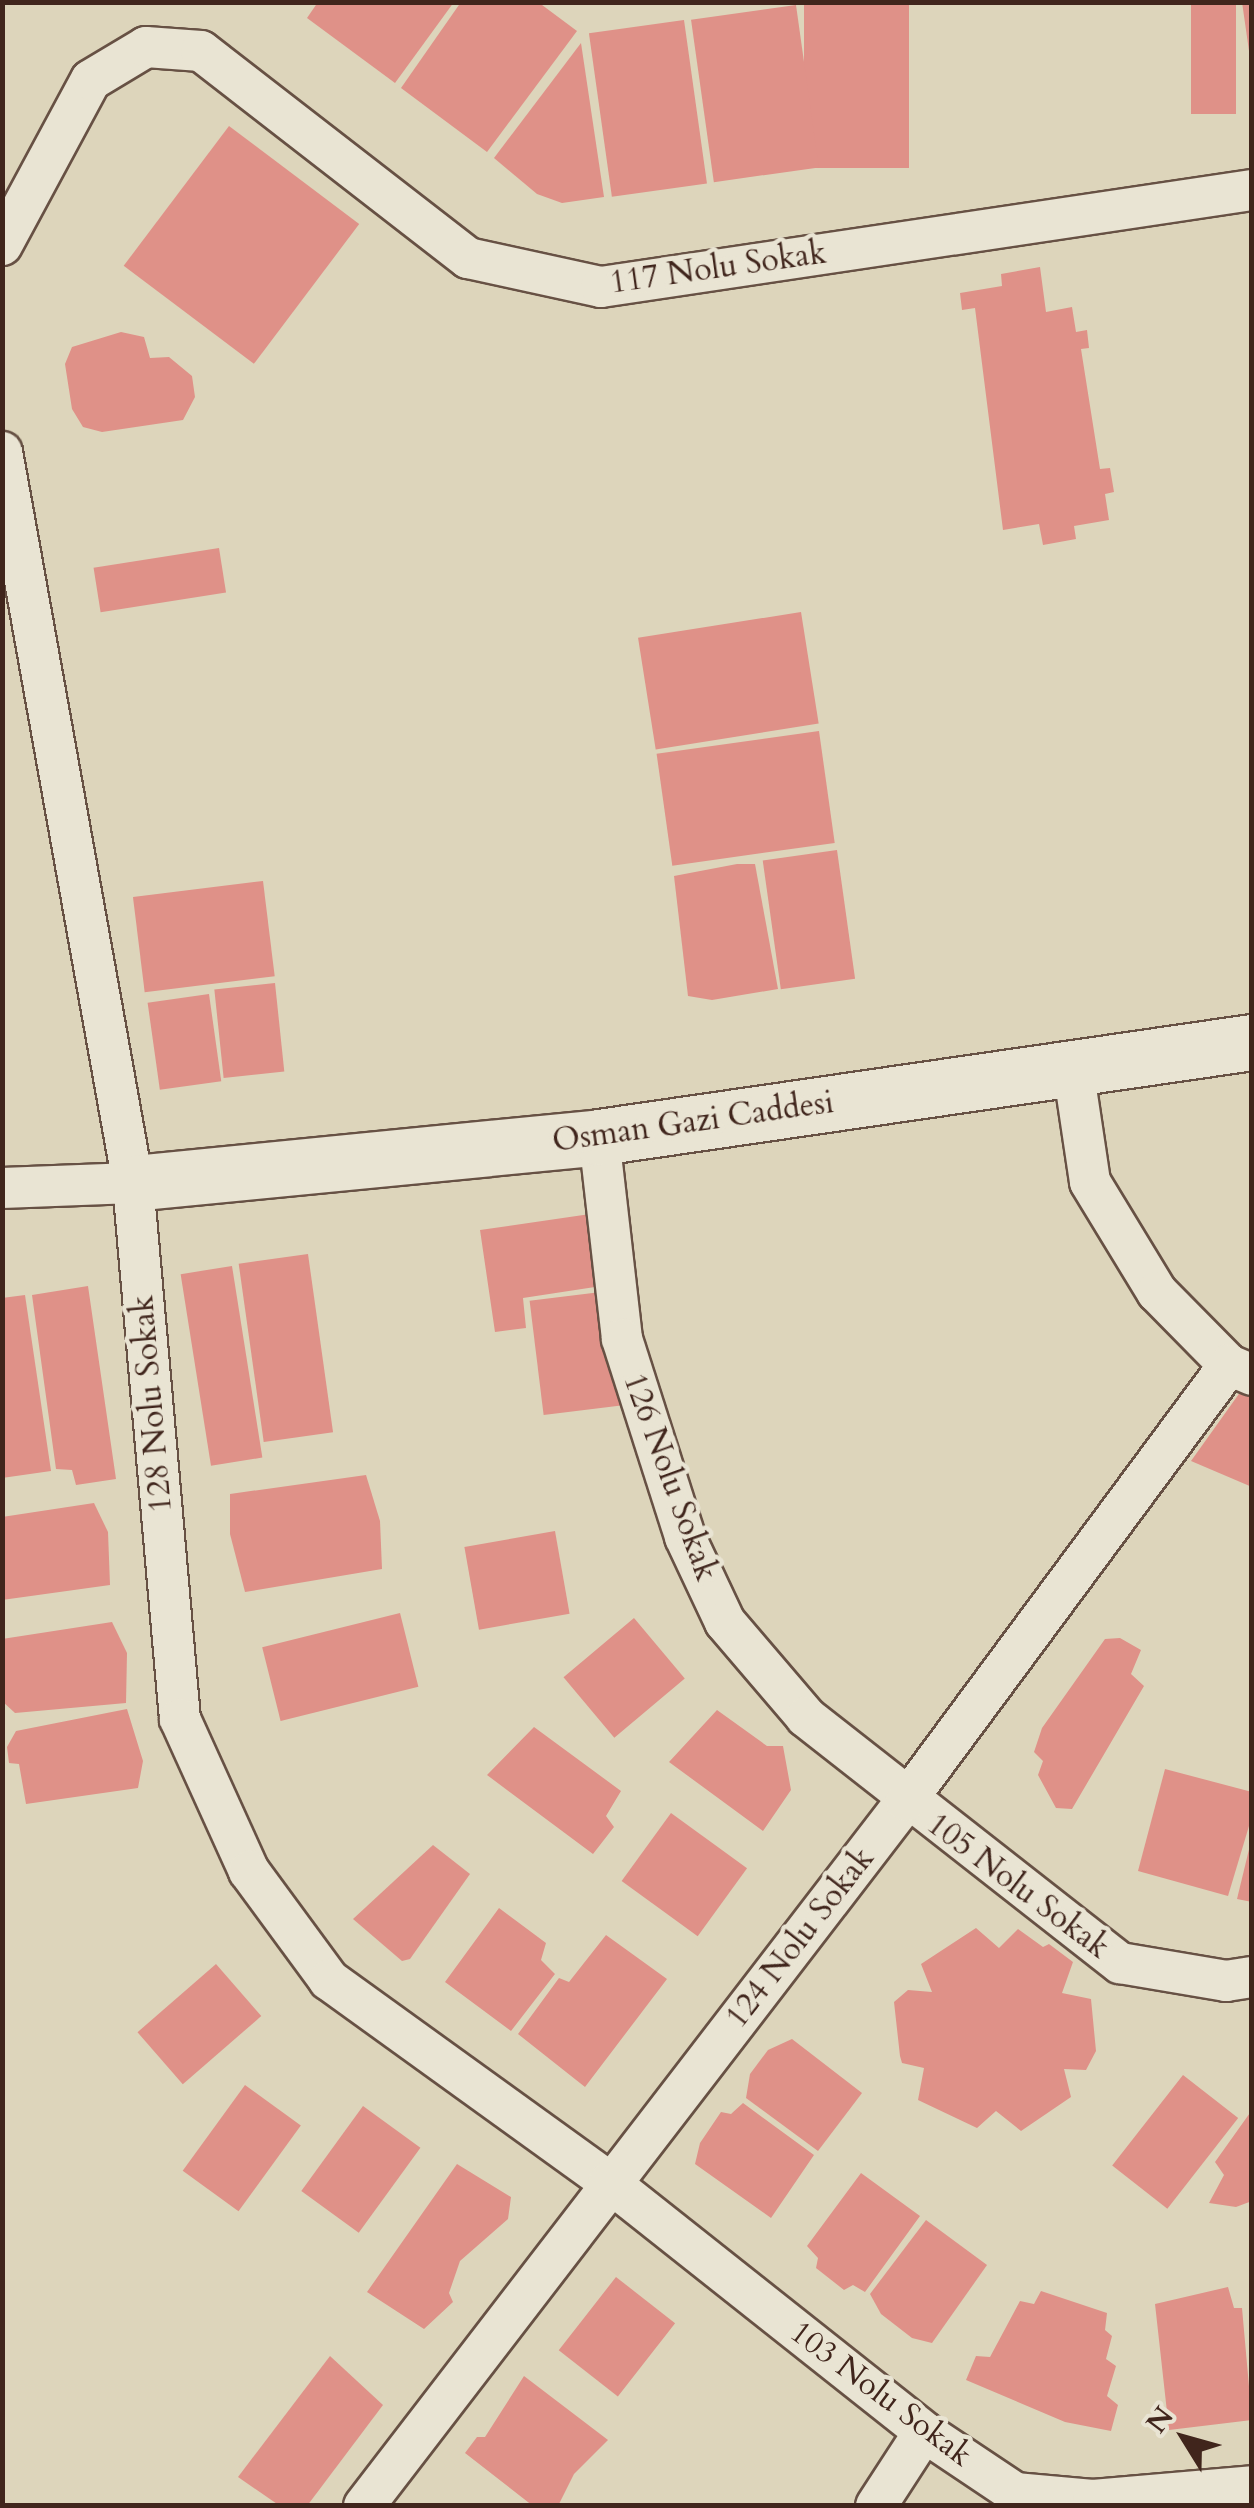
<!DOCTYPE html>
<style>
body{margin:0}
#map{position:relative;width:1254px;height:2508px;overflow:hidden;background:#ddd5bb;font-family:Cardo,serif}
div>[style]{position:absolute}
.building>*{inset:0;background:#df9188;transform-origin:0 0}
.roads{filter:drop-shadow(2px 0 #675144) drop-shadow(-2px 0 #675144) drop-shadow(0 2px #675144) drop-shadow(0 -2px #675144)}
.street>*{height:40px;margin:-20px;padding:0 20px;transform-origin:20px;border-radius:20px;background:#e9e4d3}
.secondary>*{height:55px;margin:-27.5px;padding:0 27.5px;transform-origin:27.5px;border-radius:27.5px;background:#e9e4d3}
span{translate:-50% -50%;white-space:nowrap;text-align:center;line-height:1.15;-webkit-text-stroke:9px #e9e4d3;paint-order:stroke}
.street-label{font-size:32px;color:#40251c}
.frame{position:absolute;inset:0;border:5px solid #40251c;pointer-events:none}
.north{position:absolute;left:1134px;top:2388px;width:100px;height:100px;-webkit-text-stroke:8px #e9e4d3;paint-order:stroke;rotate:307deg;font-size:28px;font-weight:700;line-height:40px;text-align:center;color:#40251c}
.north::after{content:'';display:block;margin:auto;width:35px;height:45px;background:#40251c;clip-path:polygon(50% 0,100% 100%,50% 72%,0 100%)}
</style>
<div id="map">
<div class="building">
<i style="clip-path:polygon(318px 2px,454px 2px,395px 83px,307px 18px)"></i>
<i style="clip-path:polygon(461px 2px,538px 2px,577px 31px,487px 152px,401px 88px)"></i>
<i style="left:804px;top:2px;width:105px;height:166px"></i>
<i style="left:1191px;top:2px;width:45px;height:112px"></i>
<i style="clip-path:polygon(1242px 2px,1252px 2px,1252px 50px,1249px 51px)"></i>
<i style="left:796px;top:5px;width:164px;height:106px;rotate:82deg"></i>
<i style="left:684px;top:20px;width:165px;height:96px;rotate:82deg"></i>
<i style="clip-path:polygon(581px 43px,604px 197px,562px 203px,537px 194px,494px 158px)"></i>
<i style="left:229px;top:126px;width:163px;height:175px;rotate:37deg"></i>
<i style="clip-path:polygon(1040px 267px,1046px 312px,1072px 307px,1076px 332px,1087px 330px,1089px 348px,1081px 349px,1100px 469px,1110px 468px,1114px 492px,1105px 494px,1109px 520px,1074px 526px,1076px 539px,1043px 545px,1039px 524px,1003px 530px,975px 308px,962px 310px,960px 293px,1002px 286px,1001px 274px)"></i>
<i style="clip-path:polygon(121px 332px,144px 337px,150px 358px,169px 357px,192px 376px,195px 397px,183px 420px,102px 432px,83px 427px,72px 409px,65px 364px,72px 347px)"></i>
<i style="left:219px;top:548px;width:45px;height:127px;rotate:81deg"></i>
<i style="left:801px;top:612px;width:113px;height:165px;rotate:81deg"></i>
<i style="left:819px;top:731px;width:113px;height:164px;rotate:82deg"></i>
<i style="left:837px;top:850px;width:130px;height:75px;rotate:82deg"></i>
<i style="clip-path:polygon(737px 864px,755px 864px,778px 989px,712px 1000px,688px 996px,674px 876px)"></i>
<i style="left:263px;top:881px;width:96px;height:131px;rotate:83deg"></i>
<i style="left:275px;top:983px;width:89px;height:61px;rotate:84deg"></i>
<i style="left:209px;top:994px;width:88px;height:62px;rotate:82deg"></i>
<i style="clip-path:polygon(597px 1213px,608px 1285px,523px 1298px,526px 1328px,495px 1332px,480px 1230px)"></i>
<i style="left:308px;top:1254px;width:180px;height:70px;rotate:82deg"></i>
<i style="left:232px;top:1266px;width:194px;height:52px;rotate:81deg"></i>
<i style="clip-path:polygon(88px 1286px,116px 1479px,76px 1485px,72px 1470px,56px 1469px,32px 1295px)"></i>
<i style="left:609px;top:1291px;width:115px;height:80px;rotate:83deg"></i>
<i style="clip-path:polygon(25px 1295px,51px 1471px,2px 1478px,2px 1298px)"></i>
<i style="clip-path:polygon(1246px 1384px,1252px 1387px,1252px 1487px,1191px 1461px)"></i>
<i style="clip-path:polygon(366px 1475px,380px 1521px,382px 1569px,245px 1592px,230px 1534px,230px 1494px)"></i>
<i style="clip-path:polygon(94px 1503px,108px 1532px,110px 1585px,2px 1600px,2px 1517px)"></i>
<i style="left:555px;top:1531px;width:84px;height:92px;rotate:80deg"></i>
<i style="left:400px;top:1613px;width:76px;height:142px;rotate:76deg"></i>
<i style="left:634px;top:1618px;width:79px;height:92px;rotate:50deg"></i>
<i style="clip-path:polygon(112px 1622px,127px 1653px,126px 1703px,15px 1713px,2px 1701px,2px 1639px)"></i>
<i style="clip-path:polygon(1120px 1638px,1141px 1650px,1131px 1674px,1144px 1686px,1072px 1809px,1056px 1808px,1038px 1775px,1043px 1761px,1034px 1752px,1042px 1728px,1105px 1639px)"></i>
<i style="clip-path:polygon(127px 1709px,143px 1761px,138px 1788px,26px 1804px,19px 1764px,9px 1763px,7px 1747px,16px 1731px)"></i>
<i style="clip-path:polygon(717px 1710px,767px 1746px,783px 1746px,791px 1790px,763px 1831px,669px 1762px)"></i>
<i style="clip-path:polygon(534px 1727px,621px 1791px,606px 1816px,614px 1827px,593px 1854px,487px 1775px)"></i>
<i style="clip-path:polygon(1165px 1769px,1252px 1792px,1252px 1816px,1228px 1896px,1138px 1871px)"></i>
<i style="left:671px;top:1813px;width:94px;height:84px;rotate:36deg"></i>
<i style="clip-path:polygon(1252px 1837px,1252px 1902px,1237px 1899px)"></i>
<i style="clip-path:polygon(433px 1845px,470px 1874px,410px 1959px,402px 1961px,353px 1919px)"></i>
<i style="clip-path:polygon(499px 1908px,546px 1943px,541px 1960px,555px 1974px,511px 2031px,445px 1982px)"></i>
<i style="clip-path:polygon(976px 1928px,999px 1948px,1018px 1929px,1043px 1947px,1049px 1944px,1073px 1962px,1062px 1993px,1091px 1999px,1096px 2051px,1086px 2070px,1064px 2069px,1071px 2097px,1021px 2131px,996px 2111px,977px 2128px,918px 2100px,924px 2068px,902px 2063px,900px 2056px,894px 2002px,908px 1990px,932px 1992px,921px 1964px)"></i>
<i style="clip-path:polygon(606px 1935px,667px 1979px,585px 2087px,518px 2034px,559px 1978px,569px 1982px)"></i>
<i style="left:216px;top:1964px;width:69px;height:104px;rotate:49deg"></i>
<i style="clip-path:polygon(792px 2039px,862px 2093px,818px 2151px,746px 2098px,750px 2074px,768px 2050px)"></i>
<i style="left:1183px;top:2075px;width:70px;height:115px;rotate:38deg"></i>
<i style="left:245px;top:2085px;width:69px;height:106px;rotate:36deg"></i>
<i style="clip-path:polygon(743px 2103px,814px 2155px,771px 2218px,695px 2164px,700px 2143px,721px 2112px,731px 2114px)"></i>
<i style="left:363px;top:2106px;width:71px;height:105px;rotate:36deg"></i>
<i style="clip-path:polygon(1252px 2110px,1252px 2201px,1236px 2207px,1209px 2203px,1224px 2175px,1215px 2162px)"></i>
<i style="clip-path:polygon(457px 2164px,511px 2197px,508px 2219px,460px 2261px,449px 2293px,453px 2302px,424px 2329px,367px 2292px)"></i>
<i style="clip-path:polygon(861px 2173px,920px 2216px,865px 2292px,853px 2285px,844px 2290px,816px 2268px,818px 2258px,807px 2246px)"></i>
<i style="clip-path:polygon(926px 2220px,987px 2265px,932px 2343px,912px 2338px,881px 2314px,870px 2294px)"></i>
<i style="left:616px;top:2277px;width:75px;height:93px;rotate:38deg"></i>
<i style="clip-path:polygon(1228px 2287px,1234px 2308px,1242px 2308px,1252px 2420px,1169px 2430px,1155px 2304px)"></i>
<i style="clip-path:polygon(1041px 2291px,1107px 2313px,1105px 2330px,1112px 2336px,1106px 2359px,1116px 2366px,1107px 2396px,1118px 2405px,1111px 2431px,1065px 2422px,966px 2380px,976px 2356px,990px 2357px,1020px 2301px,1034px 2304px)"></i>
<i style="clip-path:polygon(330px 2356px,383px 2405px,307px 2506px,280px 2506px,238px 2477px)"></i>
<i style="clip-path:polygon(524px 2376px,608px 2440px,574px 2474px,558px 2506px,533px 2506px,465px 2453px,477px 2437px,485px 2437px)"></i>
</div>
<div class="roads">
<div class="street">
<i style="left:2px;top:245px;width:187px;rotate:-61.7deg"></i>
<i style="left:91px;top:80px;width:64px;rotate:-31deg"></i>
<i style="left:146px;top:47px;width:55px;rotate:4.2deg"></i>
<i style="left:201px;top:51px;width:338px;rotate:37.8deg"></i>
<i style="left:468px;top:258px;width:136px;rotate:12.3deg"></i>
<i style="left:601px;top:287px;width:658px;rotate:-8.47deg"></i>
<i style="left:2px;top:452px;width:743px;rotate:79.84deg"></i>
<i style="left:133px;top:1183px;width:538px;rotate:84.99deg"></i>
<i style="left:180px;top:1719px;width:167px;rotate:65.6deg"></i>
<i style="left:249px;top:1871px;width:135px;rotate:53.7deg"></i>
<i style="left:329px;top:1980px;width:345px;rotate:35.8deg"></i>
<i style="left:609px;top:2182px;width:402px;rotate:38.4deg"></i>
<i style="left:924px;top:2432px;width:110px;rotate:33.8deg"></i>
<i style="left:1015px;top:2493px;width:78px;rotate:5.1deg"></i>
<i style="left:1093px;top:2500px;width:160px;rotate:-5deg"></i>
<i style="left:1073px;top:1068px;width:115px;rotate:81.5deg"></i>
<i style="left:1090px;top:1182px;width:129px;rotate:58.7deg"></i>
<i style="left:1157px;top:1292px;width:103px;rotate:45.4deg"></i>
<i style="left:1229px;top:1365px;width:25px;rotate:23deg"></i>
<i style="left:599px;top:1137px;width:203px;rotate:83.5deg"></i>
<i style="left:622px;top:1339px;width:208px;rotate:72.3deg"></i>
<i style="left:685px;top:1537px;width:94px;rotate:64.8deg"></i>
<i style="left:725px;top:1622px;width:125px;rotate:49.5deg"></i>
<i style="left:806px;top:1717px;width:399px;rotate:38.1deg"></i>
<i style="left:1120px;top:1963px;width:108px;rotate:9.6deg"></i>
<i style="left:1226px;top:1981px;width:26px;rotate:-9deg"></i>
<i style="left:2px;top:1188px;width:131px;rotate:-2.2deg"></i>
<i style="left:364px;top:2506px;width:889px;rotate:-52.45deg"></i>
<i style="left:906px;top:1801px;width:543px;rotate:-53.47deg"></i>
<i style="left:876px;top:2506px;width:88px;rotate:-57deg"></i>
</div>
<div class="secondary">
<i style="left:133px;top:1183px;width:468px;rotate:-5.6deg"></i>
<i style="left:599px;top:1137px;width:660px;rotate:-8.28deg"></i>
</div>
</div>
<div class="street-label">
<span style="left:718px;top:268px;rotate:-8deg">117 Nolu Sokak</span>
<span style="left:693px;top:1122px;rotate:-8deg">Osman Gazi Caddesi</span>
<span style="left:152px;top:1404px;rotate:-95deg">128 Nolu Sokak</span>
<span style="left:670px;top:1477px;rotate:70deg">126 Nolu Sokak</span>
<span style="left:1018px;top:1886px;rotate:37deg">105 Nolu Sokak</span>
<span style="left:800px;top:1938px;rotate:-52deg">124 Nolu Sokak</span>
<span style="left:881px;top:2394px;rotate:37deg">103 Nolu Sokak</span>
</div>
<div class="frame"></div>
<div class="north">N</div>
</div>
